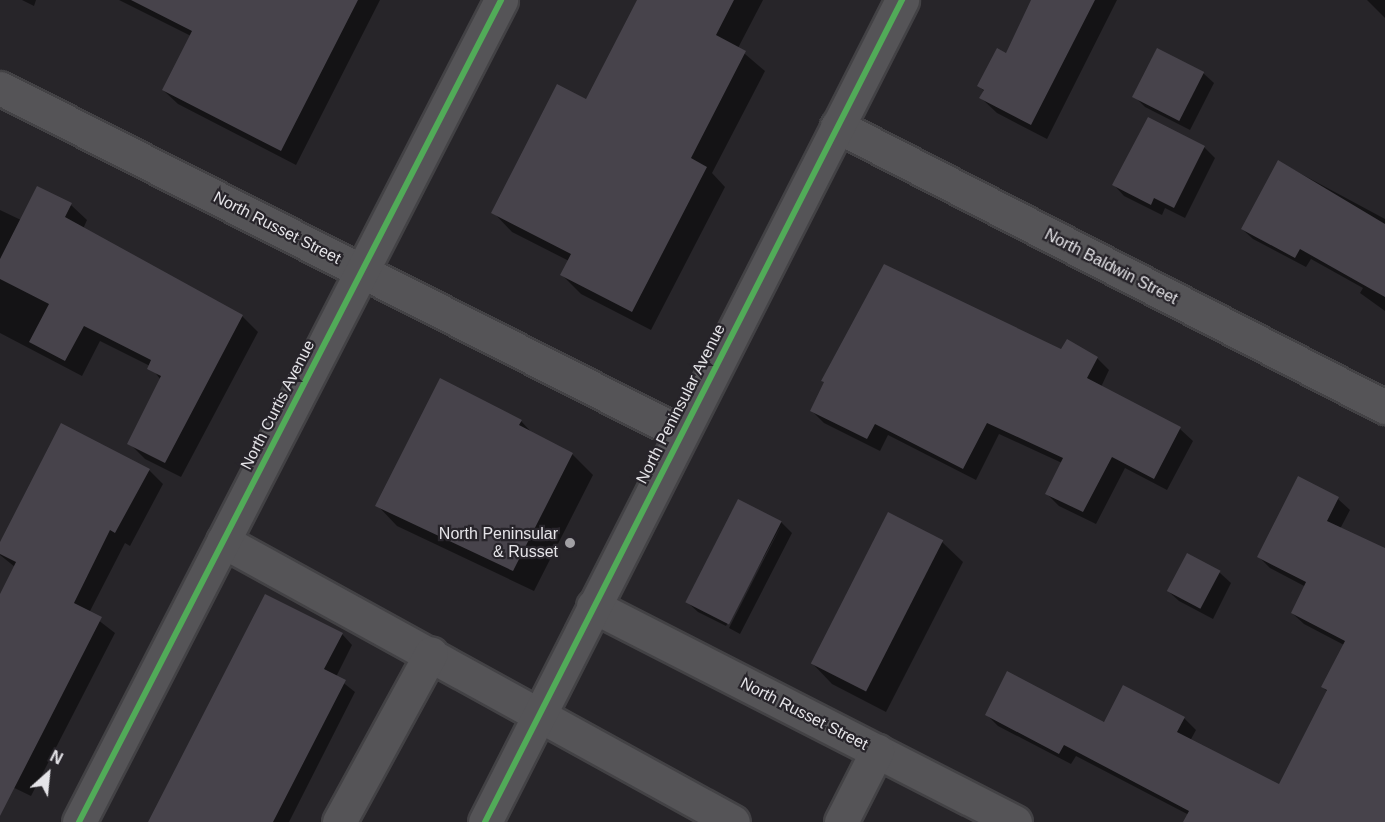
<!DOCTYPE html>
<style>
body{margin:0}
#map{position:relative;width:1385px;height:822px;overflow:hidden;background:#272529;font-family:Arial,sans-serif}
div>[style]{position:absolute}
.shadow>*{inset:0;background:#0007}
.building>*{inset:0;background:#47434b;transform-origin:0 0}
.roads{filter:drop-shadow(2px 0 #434245) drop-shadow(-2px 0 #434245) drop-shadow(0 2px #434245) drop-shadow(0 -2px #434245)}
.minor>*{height:33px;margin:-16.5px;padding:0 16.5px;transform-origin:16.5px;border-radius:16.5px;background:#555457}
.cycleway>*{height:6px;margin:-3px;padding:0 3px;transform-origin:3px;border-radius:3px;background:#51ab58}
.dots>*{width:16px;height:16px;translate:-50% -50%;box-sizing:border-box;border:3px solid #27242a;border-radius:50%}
span{translate:-50% -50%;white-space:nowrap;text-align:center;line-height:1.15;-webkit-text-stroke:4.5px #27242a;paint-order:stroke}
.street-label{font-size:16px;color:#e5e4e8}
.poi-label{font-size:16px;color:#e5e4e8}
.right{translate:-100% -50%;text-align:right}
.north{position:absolute;left:18px;top:744px;width:60px;height:60px;-webkit-text-stroke:4px #27242a;paint-order:stroke;rotate:27deg;font-size:16px;font-weight:700;line-height:24px;text-align:center;color:#e5e4e8}
.north::after{content:'';display:block;margin:auto;width:21px;height:27px;background:#e5e4e8;clip-path:polygon(50% 0,100% 100%,50% 72%,0 100%)}
</style>
<div id="map">
<div class="shadow">
<i style="clip-path:polygon(22px 0,36px 0,34px 6px)"></i>
<i style="clip-path:polygon(119px 0,380px 0,296px 165px,178px 104px,163px 90px,191px 36px)"></i>
<i style="clip-path:polygon(638px 0,763px 0,738px 48px,765px 71px,712px 173px,725px 187px,651px 330px,581px 294px,562px 275px,569px 261px,512px 232px,493px 212px,587px 101px)"></i>
<i style="clip-path:polygon(1033px 0,1117px 0,1047px 139px,997px 113px,981px 98px,985px 92px,979px 86px,1007px 55px)"></i>
<i style="clip-path:polygon(1385px 0,1385px 18px,1367px 0)"></i>
<i style="clip-path:polygon(1203px 73px,1214px 83px,1190px 130px,1145px 107px,1134px 96px)"></i>
<i style="clip-path:polygon(1204px 147px,1215px 158px,1185px 218px,1165px 208px,1162px 215px,1124px 196px,1114px 185px)"></i>
<i style="clip-path:polygon(1279px 162px,1385px 219px,1385px 311px,1360px 293px,1363px 288px,1311px 259px,1306px 267px,1253px 239px,1242px 229px)"></i>
<i style="clip-path:polygon(71px 205px,87px 220px,83px 229px,242px 316px,258px 332px,181px 477px,145px 459px,129px 443px,161px 380px,150px 366px,100px 341px,82px 376px,0 333px,0 210px,21px 220px)"></i>
<i style="clip-path:polygon(1062px 351px,1097px 358px,1109px 370px,1101px 387px,1180px 429px,1193px 441px,1167px 490px,1125px 468px,1096px 524px,1059px 506px,1046px 493px,1062px 463px,999px 434px,976px 480px,888px 435px,880px 451px,824px 423px,812px 411px)"></i>
<i style="clip-path:polygon(521px 421px,533px 434px,572px 454px,593px 475px,534px 591px,397px 526px,377px 505px)"></i>
<i style="clip-path:polygon(149px 470px,163px 484px,130px 546px,125px 543px,89px 613px,115px 633px,31px 796px,0 781px,0 597px,15px 567px,0 555px,0 545px)"></i>
<i style="clip-path:polygon(1338px 499px,1350px 510px,1340px 529px,1385px 550px,1385px 822px,1185px 822px,1189px 815px,1076px 756px,1071px 764px,998px 726px,987px 715px,1105px 724px,1184px 718px,1196px 730px,1190px 741px,1280px 786px,1328px 692px,1322px 687px,1344px 645px,1304px 624px,1292px 613px,1306px 587px,1270px 568px,1259px 557px)"></i>
<i style="clip-path:polygon(739px 501px,781px 522px,792px 533px,740px 634px,729px 628px,782px 524px,726px 626px,698px 612px,687px 602px)"></i>
<i style="clip-path:polygon(889px 514px,942px 542px,963px 562px,886px 712px,832px 684px,812px 663px)"></i>
<i style="clip-path:polygon(1187px 555px,1220px 573px,1231px 583px,1213px 619px,1179px 601px,1168px 591px)"></i>
<i style="clip-path:polygon(342px 634px,352px 645px,336px 677px,355px 692px,289px 822px,150px 822px)"></i>
</div>
<div class="building">
<i style="clip-path:polygon(131px 0,358px 0,281px 151px,162px 90px,192px 31px)"></i>
<i style="clip-path:polygon(637px 0,734px 0,716px 35px,746px 51px,691px 158px,707px 167px,632px 312px,560px 275px,571px 254px,491px 213px,557px 84px,586px 99px)"></i>
<i style="clip-path:polygon(1031px 0,1095px 0,1031px 125px,979px 98px,984px 90px,977px 86px,997px 48px,1006px 53px)"></i>
<i style="left:1157px;top:48px;width:53px;height:55px;rotate:27deg"></i>
<i style="clip-path:polygon(1148px 117px,1205px 146px,1174px 208px,1154px 198px,1151px 205px,1112px 185px)"></i>
<i style="clip-path:polygon(1278px 160px,1385px 224px,1385px 297px,1300px 249px,1295px 258px,1241px 229px)"></i>
<i style="clip-path:polygon(37px 186px,72px 203px,65px 217px,243px 315px,165px 463px,127px 444px,161px 376px,147px 369px,151px 360px,84px 326px,65px 361px,29px 342px,49px 304px,0 279px,0 259px)"></i>
<i style="clip-path:polygon(884px 264px,1061px 349px,1067px 339px,1098px 357px,1087px 378px,1181px 427px,1154px 479px,1112px 457px,1083px 512px,1045px 494px,1063px 458px,987px 423px,963px 469px,875px 424px,867px 439px,810px 411px,824px 382px,821px 381px)"></i>
<i style="clip-path:polygon(440px 378px,522px 420px,519px 425px,573px 453px,513px 571px,375px 506px)"></i>
<i style="clip-path:polygon(61px 423px,150px 469px,115px 533px,110px 530px,74px 603px,102px 617px,0 816px,0 594px,16px 562px,0 554px,0 542px)"></i>
<i style="clip-path:polygon(1298px 476px,1339px 497px,1327px 521px,1385px 548px,1385px 822px,1183px 822px,1189px 811px,1064px 745px,1059px 754px,985px 715px,1007px 671px,1104px 722px,1123px 685px,1185px 717px,1177px 732px,1279px 784px,1327px 690px,1321px 687px,1345px 641px,1291px 613px,1306px 582px,1257px 557px)"></i>
<i style="left:738px;top:499px;width:49px;height:116px;rotate:27deg"></i>
<i style="left:888px;top:512px;width:62px;height:170px;rotate:27deg"></i>
<i style="left:1187px;top:553px;width:38px;height:43px;rotate:28deg"></i>
<i style="clip-path:polygon(265px 594px,343px 633px,324px 669px,346px 680px,273px 822px,148px 822px)"></i>
</div>
<div class="roads">
<div class="minor">
<i style="left:0;top:88px;width:763px;rotate:26.87deg"></i>
<i style="left:837px;top:126px;width:616px;rotate:27.15deg"></i>
<i style="left:223px;top:541px;width:582px;rotate:28.85deg"></i>
<i style="left:593px;top:606px;width:474px;rotate:27.1deg"></i>
<i style="left:79px;top:822px;width:924px;rotate:-62.82deg"></i>
<i style="left:339px;top:822px;width:192px;rotate:-61.4deg"></i>
<i style="left:485px;top:822px;width:922px;rotate:-63.1deg"></i>
<i style="left:841px;top:822px;width:80px;rotate:-63.1deg"></i>
</div>
</div>
<div class="cycleway">
<i style="left:79px;top:822px;width:924px;rotate:-62.82deg"></i>
<i style="left:485px;top:822px;width:922px;rotate:-63.1deg"></i>
</div>
<div class="dots">
<i style="left:570px;top:543px;background:#a2a1a5"></i>
</div>
<div class="street-label">
<span style="left:277px;top:228px;rotate:27deg">North Russet Street</span>
<span style="left:1111px;top:267px;rotate:27deg">North Baldwin Street</span>
<span style="left:681px;top:404px;rotate:-63deg">North Peninsular Avenue</span>
<span style="left:278px;top:405px;rotate:-63deg">North Curtis Avenue</span>
<span style="left:804px;top:714px;rotate:27deg">North Russet Street</span>
</div>
<div class="poi-label">
<span class="right" style="left:558px;top:543px">North Peninsular<br>&amp; Russet</span>
</div>
<div class="north">N</div>
</div>
